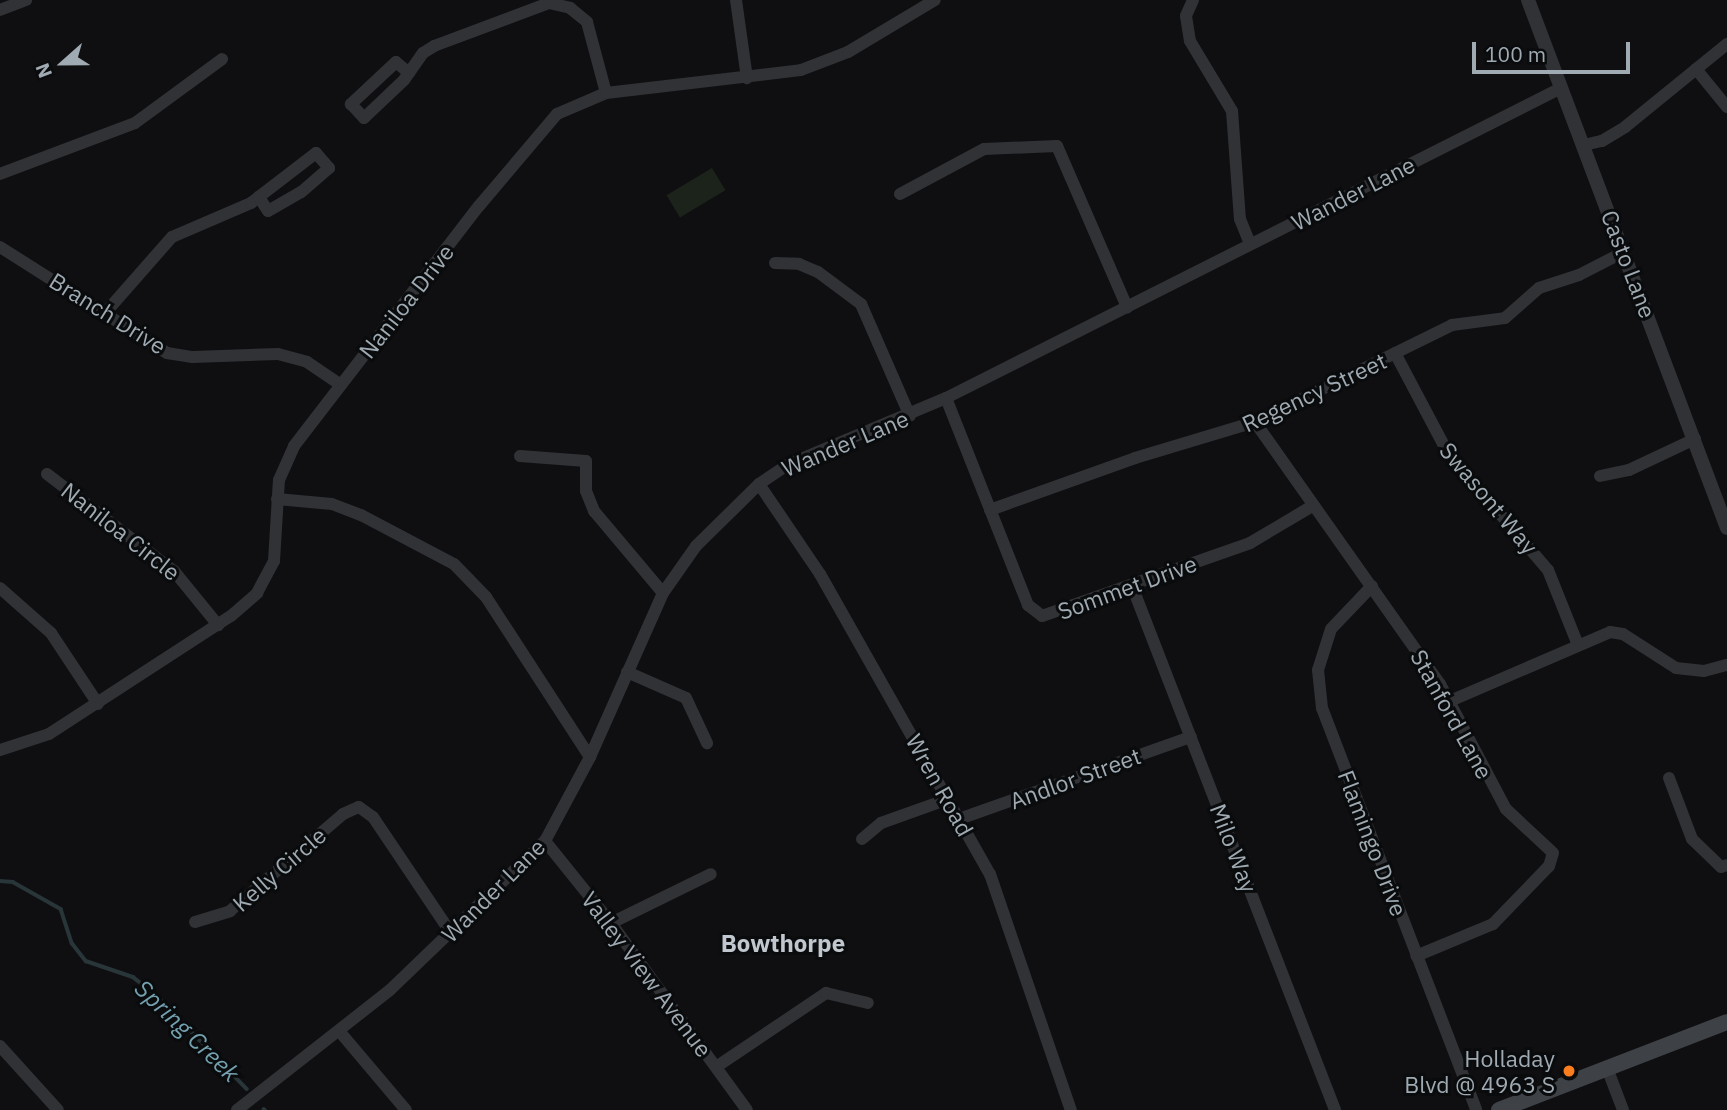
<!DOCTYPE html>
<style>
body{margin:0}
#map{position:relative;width:1727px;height:1110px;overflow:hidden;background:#0f0f11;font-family:"IBM Plex Sans",sans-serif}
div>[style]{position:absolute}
.green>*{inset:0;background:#1c231b;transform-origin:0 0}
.stream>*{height:3.5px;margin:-1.75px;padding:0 1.75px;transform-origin:1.75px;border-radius:1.75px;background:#283539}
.minor>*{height:12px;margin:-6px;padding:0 6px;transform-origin:6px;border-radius:6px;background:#303236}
.tertiary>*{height:14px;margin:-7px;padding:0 7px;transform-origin:7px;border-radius:7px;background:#303236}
.secondary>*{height:16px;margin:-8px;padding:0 8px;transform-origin:8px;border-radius:8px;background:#3e4246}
.dots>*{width:19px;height:19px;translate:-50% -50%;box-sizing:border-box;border:4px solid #0a0b0c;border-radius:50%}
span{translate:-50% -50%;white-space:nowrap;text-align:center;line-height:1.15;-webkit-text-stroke:6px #0a0b0c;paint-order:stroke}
.street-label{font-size:23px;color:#9faab2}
.poi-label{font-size:23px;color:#9faab2}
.right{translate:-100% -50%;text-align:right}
.neighbourhood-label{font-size:24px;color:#c1c7ce;font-weight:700}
.water-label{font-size:24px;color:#74a1b0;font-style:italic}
.north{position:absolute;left:28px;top:28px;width:70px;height:70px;-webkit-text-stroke:5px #0a0b0c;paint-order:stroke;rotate:249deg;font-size:19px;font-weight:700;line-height:28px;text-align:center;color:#9faab2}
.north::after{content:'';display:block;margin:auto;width:24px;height:32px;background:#9faab2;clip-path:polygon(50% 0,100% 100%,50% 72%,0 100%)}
.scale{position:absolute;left:1472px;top:42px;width:158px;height:32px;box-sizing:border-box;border:4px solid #9faab2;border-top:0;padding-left:9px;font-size:21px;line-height:24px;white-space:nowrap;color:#9faab2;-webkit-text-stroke:5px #0a0b0c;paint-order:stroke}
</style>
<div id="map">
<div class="green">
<i style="left:712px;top:168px;width:26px;height:53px;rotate:59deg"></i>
</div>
<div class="stream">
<i style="left:0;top:881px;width:13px;rotate:4deg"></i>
<i style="left:13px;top:882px;width:55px;rotate:29.4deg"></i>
<i style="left:61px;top:909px;width:36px;rotate:72deg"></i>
<i style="left:72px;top:943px;width:23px;rotate:52deg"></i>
<i style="left:86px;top:961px;width:50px;rotate:18.8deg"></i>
<i style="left:133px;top:977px;width:28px;rotate:38deg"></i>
<i style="left:155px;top:994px;width:132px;rotate:45.9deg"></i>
<i style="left:264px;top:1109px;width:1px;rotate:45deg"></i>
</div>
<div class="minor">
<i style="left:736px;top:0;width:79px;rotate:82deg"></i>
<i style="left:1193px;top:0;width:17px;rotate:114deg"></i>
<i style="left:1186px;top:16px;width:25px;rotate:81deg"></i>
<i style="left:1190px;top:41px;width:82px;rotate:59deg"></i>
<i style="left:1232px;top:111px;width:108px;rotate:85.8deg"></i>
<i style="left:1240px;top:219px;width:27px;rotate:68deg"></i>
<i style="left:0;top:10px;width:28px;rotate:-21deg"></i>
<i style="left:1696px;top:69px;width:49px;rotate:50.8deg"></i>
<i style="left:409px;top:73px;width:17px;rotate:-140deg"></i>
<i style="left:396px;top:62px;width:62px;rotate:137deg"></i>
<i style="left:351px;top:104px;width:19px;rotate:47deg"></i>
<i style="left:364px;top:118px;width:55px;rotate:-43.5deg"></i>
<i style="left:404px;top:80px;width:33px;rotate:-55deg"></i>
<i style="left:423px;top:53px;width:13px;rotate:-32deg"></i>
<i style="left:434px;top:46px;width:123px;rotate:-20.5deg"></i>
<i style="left:549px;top:3px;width:22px;rotate:13deg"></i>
<i style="left:570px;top:8px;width:22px;rotate:39deg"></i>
<i style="left:587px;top:22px;width:73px;rotate:75deg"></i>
<i style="left:1584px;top:145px;width:18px;rotate:-13deg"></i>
<i style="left:1602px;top:141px;width:27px;rotate:-31deg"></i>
<i style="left:1625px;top:127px;width:132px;rotate:-39.1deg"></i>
<i style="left:0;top:174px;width:144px;rotate:-20.7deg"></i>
<i style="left:135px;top:123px;width:108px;rotate:-36.3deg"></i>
<i style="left:900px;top:194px;width:95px;rotate:-28.2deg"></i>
<i style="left:984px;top:149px;width:73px;rotate:-2.4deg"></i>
<i style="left:1057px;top:146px;width:176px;rotate:66.5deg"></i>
<i style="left:0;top:247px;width:198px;rotate:32.4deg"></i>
<i style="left:167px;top:353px;width:26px;rotate:9deg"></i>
<i style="left:193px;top:357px;width:85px;rotate:-2deg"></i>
<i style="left:278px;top:354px;width:30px;rotate:15deg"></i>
<i style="left:307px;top:362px;width:41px;rotate:34.1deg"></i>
<i style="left:775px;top:263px;width:24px;rotate:2deg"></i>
<i style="left:799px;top:264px;width:21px;rotate:23deg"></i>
<i style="left:818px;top:272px;width:54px;rotate:36.7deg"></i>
<i style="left:861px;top:304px;width:122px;rotate:66.4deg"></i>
<i style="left:106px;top:312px;width:100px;rotate:-48.7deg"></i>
<i style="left:172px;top:237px;width:86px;rotate:-23.3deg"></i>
<i style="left:251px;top:203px;width:82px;rotate:-37.6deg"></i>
<i style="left:316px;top:153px;width:20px;rotate:49deg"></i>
<i style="left:329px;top:168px;width:37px;rotate:139deg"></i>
<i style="left:301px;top:192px;width:38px;rotate:150deg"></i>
<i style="left:268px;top:211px;width:17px;rotate:-123deg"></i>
<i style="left:1395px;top:353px;width:113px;rotate:62.1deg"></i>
<i style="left:1448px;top:453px;width:154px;rotate:49.5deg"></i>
<i style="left:1548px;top:570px;width:81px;rotate:68.2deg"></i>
<i style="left:946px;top:398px;width:223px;rotate:68.4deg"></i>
<i style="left:1028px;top:605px;width:18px;rotate:38deg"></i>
<i style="left:1042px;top:616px;width:220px;rotate:-19.3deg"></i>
<i style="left:1250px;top:543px;width:74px;rotate:-30.7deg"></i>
<i style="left:1255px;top:422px;width:321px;rotate:54.8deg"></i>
<i style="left:1440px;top:684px;width:141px;rotate:62.2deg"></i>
<i style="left:1506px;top:809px;width:64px;rotate:43.1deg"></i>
<i style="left:1553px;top:853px;width:14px;rotate:107deg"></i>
<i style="left:1549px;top:866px;width:81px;rotate:134deg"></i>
<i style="left:1493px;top:924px;width:83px;rotate:157.4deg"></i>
<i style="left:520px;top:456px;width:66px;rotate:4.3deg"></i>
<i style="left:586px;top:461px;width:30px;rotate:90deg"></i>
<i style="left:586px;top:491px;width:22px;rotate:68deg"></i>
<i style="left:594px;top:511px;width:107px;rotate:49.9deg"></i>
<i style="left:47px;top:474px;width:160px;rotate:37.4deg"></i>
<i style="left:174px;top:571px;width:70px;rotate:50.8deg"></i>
<i style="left:1600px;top:476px;width:30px;rotate:-12deg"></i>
<i style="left:1629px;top:470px;width:73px;rotate:-25.2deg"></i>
<i style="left:759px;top:484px;width:109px;rotate:55.9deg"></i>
<i style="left:820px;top:574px;width:345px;rotate:60.5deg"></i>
<i style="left:990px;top:874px;width:250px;rotate:71.1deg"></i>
<i style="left:277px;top:499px;width:55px;rotate:5.2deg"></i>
<i style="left:332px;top:504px;width:31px;rotate:21deg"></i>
<i style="left:361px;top:515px;width:105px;rotate:27.8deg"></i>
<i style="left:454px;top:564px;width:46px;rotate:45.9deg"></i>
<i style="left:486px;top:597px;width:191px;rotate:57deg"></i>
<i style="left:990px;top:510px;width:154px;rotate:-19.7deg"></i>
<i style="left:1135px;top:458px;width:125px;rotate:-16.7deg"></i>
<i style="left:1255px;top:422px;width:220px;rotate:-26.2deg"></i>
<i style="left:1452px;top:325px;width:53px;rotate:-7.5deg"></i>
<i style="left:1505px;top:318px;width:45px;rotate:-41.4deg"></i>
<i style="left:1539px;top:288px;width:42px;rotate:-18deg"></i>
<i style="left:1579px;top:275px;width:51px;rotate:-27.1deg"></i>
<i style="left:1132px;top:586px;width:562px;rotate:68.82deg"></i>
<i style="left:1372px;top:586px;width:59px;rotate:133.6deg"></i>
<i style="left:1331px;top:629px;width:43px;rotate:107.6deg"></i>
<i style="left:1318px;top:670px;width:38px;rotate:84deg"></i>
<i style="left:1322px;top:708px;width:430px;rotate:69deg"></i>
<i style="left:0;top:588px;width:68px;rotate:41.4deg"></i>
<i style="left:51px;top:633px;width:85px;rotate:56.5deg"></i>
<i style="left:627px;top:672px;width:64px;rotate:23.8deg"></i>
<i style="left:686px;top:698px;width:50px;rotate:65deg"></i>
<i style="left:1450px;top:701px;width:174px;rotate:-23.3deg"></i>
<i style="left:1610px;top:632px;width:13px;rotate:9deg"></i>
<i style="left:1623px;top:634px;width:63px;rotate:32.7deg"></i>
<i style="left:1676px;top:668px;width:28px;rotate:6deg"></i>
<i style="left:1704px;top:671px;width:24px;rotate:-15deg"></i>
<i style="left:0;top:750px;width:52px;rotate:-18.1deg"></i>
<i style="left:49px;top:734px;width:217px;rotate:-33deg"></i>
<i style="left:231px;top:616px;width:35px;rotate:-41deg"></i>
<i style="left:257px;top:593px;width:36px;rotate:-62deg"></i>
<i style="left:274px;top:561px;width:81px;rotate:-86.5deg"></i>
<i style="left:279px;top:480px;width:37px;rotate:-66deg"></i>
<i style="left:294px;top:446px;width:303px;rotate:-52.4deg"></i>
<i style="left:479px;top:206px;width:121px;rotate:-49.7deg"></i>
<i style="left:557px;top:114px;width:53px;rotate:-23.2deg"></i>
<i style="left:606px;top:93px;width:196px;rotate:-6.7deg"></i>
<i style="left:801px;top:70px;width:50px;rotate:-21deg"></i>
<i style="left:848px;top:52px;width:101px;rotate:-30.9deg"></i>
<i style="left:1669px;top:778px;width:65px;rotate:69.3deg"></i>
<i style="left:1692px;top:839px;width:40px;rotate:44deg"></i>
<i style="left:1721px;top:867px;width:6px;rotate:-18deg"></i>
<i style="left:959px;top:819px;width:246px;rotate:-19.5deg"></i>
<i style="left:862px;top:839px;width:25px;rotate:-40deg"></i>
<i style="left:881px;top:823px;width:71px;rotate:-19.7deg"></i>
<i style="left:545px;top:841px;width:105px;rotate:51.2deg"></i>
<i style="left:611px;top:923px;width:231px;rotate:54deg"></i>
<i style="left:195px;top:922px;width:37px;rotate:-17deg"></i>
<i style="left:230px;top:911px;width:149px;rotate:-40.6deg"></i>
<i style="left:343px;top:814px;width:17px;rotate:-24deg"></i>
<i style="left:359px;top:807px;width:17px;rotate:36deg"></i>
<i style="left:373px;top:817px;width:140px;rotate:56.1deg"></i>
<i style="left:611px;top:923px;width:111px;rotate:-26.1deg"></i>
<i style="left:340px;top:1032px;width:102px;rotate:49.8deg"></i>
<i style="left:0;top:1046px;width:86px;rotate:47.8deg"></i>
<i style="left:716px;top:1067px;width:133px;rotate:-33.9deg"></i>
<i style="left:826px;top:993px;width:43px;rotate:13.4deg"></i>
<i style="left:1607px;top:1068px;width:45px;rotate:69.1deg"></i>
<i style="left:237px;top:1110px;width:194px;rotate:-38.1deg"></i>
<i style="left:390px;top:990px;width:215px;rotate:-43.9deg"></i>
<i style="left:545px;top:841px;width:95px;rotate:-61.8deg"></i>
<i style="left:590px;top:757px;width:180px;rotate:-66deg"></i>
<i style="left:663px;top:593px;width:57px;rotate:-54.9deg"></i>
<i style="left:696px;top:546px;width:88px;rotate:-44.5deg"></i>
<i style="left:759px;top:484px;width:36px;rotate:-34deg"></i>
<i style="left:789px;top:464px;width:170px;rotate:-22.8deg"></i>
<i style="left:946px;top:398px;width:689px;rotate:-26.75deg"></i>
</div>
<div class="tertiary">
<i style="left:1528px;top:0;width:564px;rotate:69.35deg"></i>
</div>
<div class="secondary">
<i style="left:1499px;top:1110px;width:244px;rotate:-21.1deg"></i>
</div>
<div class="dots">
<i style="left:1569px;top:1071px;background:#fa7e1e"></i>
</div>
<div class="street-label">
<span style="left:1353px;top:193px;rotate:-27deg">Wander Lane</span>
<span style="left:1629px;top:264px;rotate:69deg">Casto Lane</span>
<span style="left:406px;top:301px;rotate:-52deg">Naniloa Drive</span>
<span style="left:108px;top:313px;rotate:32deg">Branch Drive</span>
<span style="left:1314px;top:392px;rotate:-25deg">Regency Street</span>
<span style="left:845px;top:443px;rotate:-23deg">Wander Lane</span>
<span style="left:1489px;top:498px;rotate:50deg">Swasont Way</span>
<span style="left:121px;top:531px;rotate:38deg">Naniloa Circle</span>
<span style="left:1127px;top:587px;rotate:-20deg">Sommet Drive</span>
<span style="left:1452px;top:714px;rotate:61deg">Stanford Lane</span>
<span style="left:1075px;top:778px;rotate:-20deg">Andlor Street</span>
<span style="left:940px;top:785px;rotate:61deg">Wren Road</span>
<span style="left:1373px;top:843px;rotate:69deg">Flamingo Drive</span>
<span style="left:1234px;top:848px;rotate:69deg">Milo Way</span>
<span style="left:279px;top:869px;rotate:-41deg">Kelly Circle</span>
<span style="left:493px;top:890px;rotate:-45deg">Wander Lane</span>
<span style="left:647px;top:974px;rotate:53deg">Valley View Avenue</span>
</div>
<div class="poi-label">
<span class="right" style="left:1555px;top:1071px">Holladay<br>Blvd @ 4963 S</span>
</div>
<div class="neighbourhood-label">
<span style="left:783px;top:944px">Bowthorpe</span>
</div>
<div class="water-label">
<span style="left:187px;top:1031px;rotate:44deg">Spring Creek</span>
</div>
<div class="north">N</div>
<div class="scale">100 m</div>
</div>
